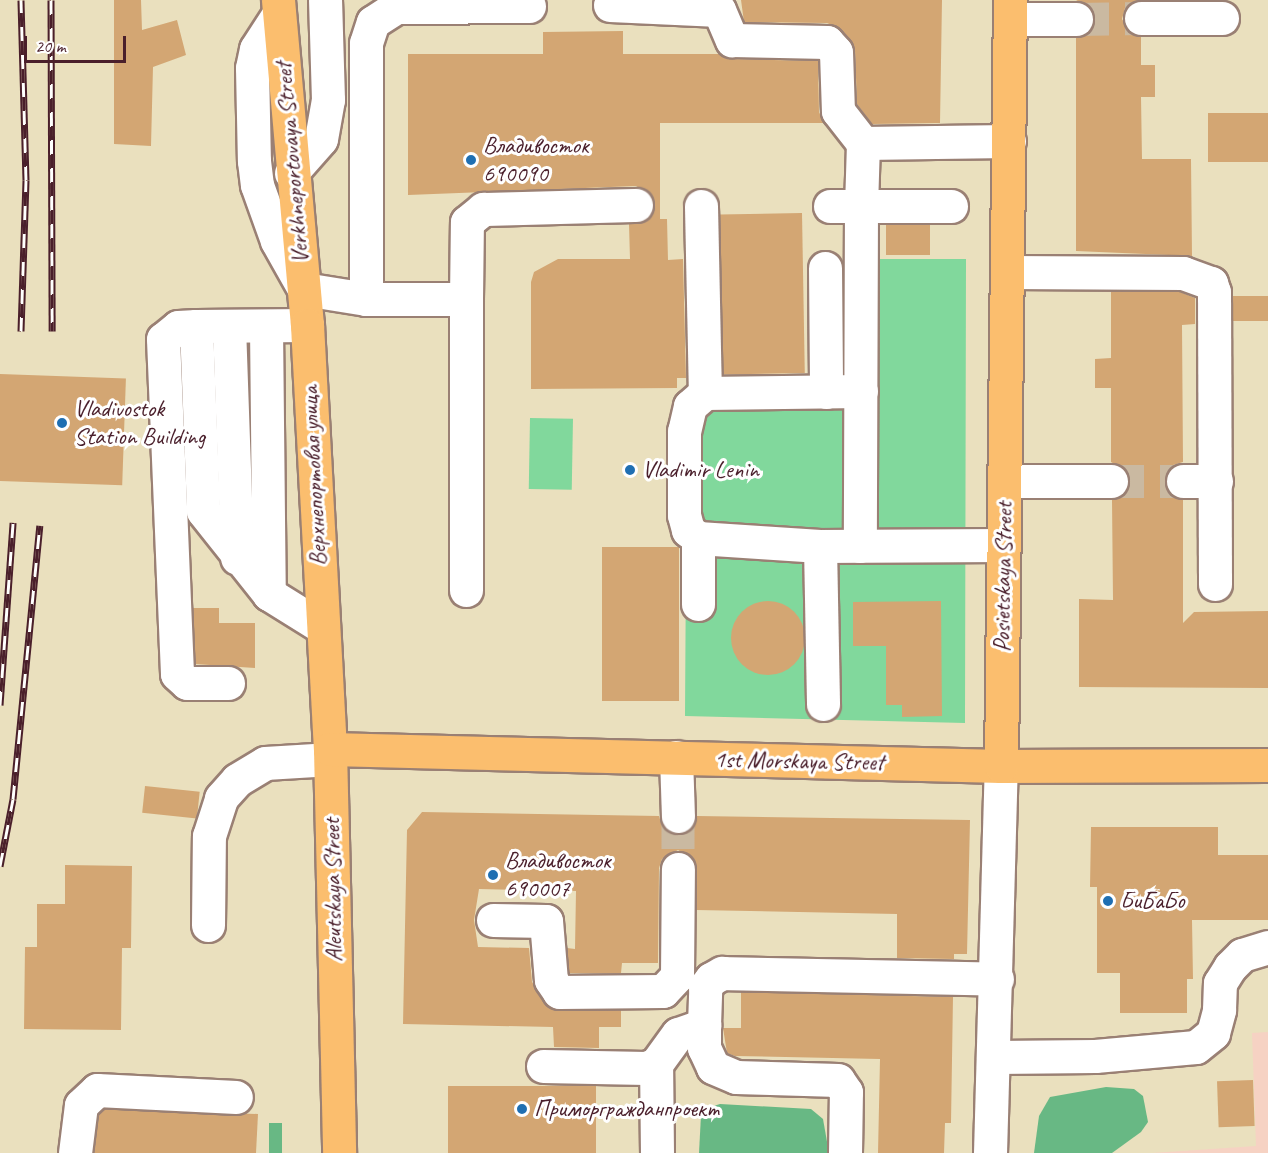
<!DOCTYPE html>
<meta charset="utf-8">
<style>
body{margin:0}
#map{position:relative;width:1268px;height:1153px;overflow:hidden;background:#eae0be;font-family:Caveat,sans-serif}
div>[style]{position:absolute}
.built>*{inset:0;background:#f6d2c3}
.green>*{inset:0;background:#81d89c;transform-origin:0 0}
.forest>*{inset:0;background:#68b884;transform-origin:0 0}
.building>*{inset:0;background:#d3a673;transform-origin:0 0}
.round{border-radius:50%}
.minor-tunnel>*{height:33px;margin-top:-16.5px;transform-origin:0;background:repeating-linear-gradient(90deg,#cab9a1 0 33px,transparent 0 49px)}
.roads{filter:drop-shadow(2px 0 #9a8074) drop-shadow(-2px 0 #9a8074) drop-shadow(0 2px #9a8074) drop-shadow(0 -2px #9a8074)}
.minor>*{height:33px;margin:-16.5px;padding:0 16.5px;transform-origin:16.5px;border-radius:16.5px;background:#fff}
.major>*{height:33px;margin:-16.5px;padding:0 16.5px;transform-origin:16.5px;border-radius:16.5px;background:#fbbe6e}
.rail>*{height:7px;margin-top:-3.5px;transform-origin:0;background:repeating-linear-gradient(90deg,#fff 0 14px,#4a1f2b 0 28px);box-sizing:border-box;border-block:2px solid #4a1f2b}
.dots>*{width:16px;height:16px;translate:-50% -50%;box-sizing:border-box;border:3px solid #fff;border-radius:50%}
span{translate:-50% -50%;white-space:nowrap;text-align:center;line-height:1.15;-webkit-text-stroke:6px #fff;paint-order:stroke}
.poi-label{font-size:24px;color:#4a1f2b}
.left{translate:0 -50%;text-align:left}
.street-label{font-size:24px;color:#4a1f2b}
.scale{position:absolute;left:24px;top:36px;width:102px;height:27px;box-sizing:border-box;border:3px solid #4a1f2b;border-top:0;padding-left:8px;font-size:18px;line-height:21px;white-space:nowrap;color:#4a1f2b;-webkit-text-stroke:4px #fff;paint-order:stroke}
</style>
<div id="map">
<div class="built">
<i style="clip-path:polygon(1268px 1032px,1268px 1153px,1152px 1153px,1256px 1146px,1252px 1033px)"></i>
</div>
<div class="green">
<i style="clip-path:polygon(844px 259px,966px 259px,965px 723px,685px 716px,687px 400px,844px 398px)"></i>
<i style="left:530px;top:418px;width:43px;height:71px;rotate:1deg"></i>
</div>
<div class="forest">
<i style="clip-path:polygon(1106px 1087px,1134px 1089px,1143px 1096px,1148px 1122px,1141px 1132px,1112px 1153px,1034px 1153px,1039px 1116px,1050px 1097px)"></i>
<i style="clip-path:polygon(720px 1104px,811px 1109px,823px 1119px,829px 1153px,699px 1153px,701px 1115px,704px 1109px)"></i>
<i style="left:269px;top:1123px;width:13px;height:30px"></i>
</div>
<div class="building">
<i style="clip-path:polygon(114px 0,141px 0,142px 30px,177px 20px,186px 55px,153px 67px,151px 146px,114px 144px)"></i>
<i style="clip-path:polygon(741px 0,942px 0,940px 123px,872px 124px,857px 104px,855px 51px,841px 29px,827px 23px,744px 22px)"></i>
<i style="clip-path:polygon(1076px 0,1138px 0,1125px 8px,1122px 19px,1131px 34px,1141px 37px,1141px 65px,1155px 65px,1155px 97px,1141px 97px,1142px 159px,1191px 159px,1192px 256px,1076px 251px,1076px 38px,1086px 35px,1095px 20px,1092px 9px)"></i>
<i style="clip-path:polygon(623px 31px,623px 54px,720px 54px,732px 59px,818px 61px,819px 112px,824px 123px,660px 123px,660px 219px,667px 219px,668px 260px,683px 259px,686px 378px,677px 378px,677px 388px,531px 389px,531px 282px,534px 272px,558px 259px,630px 259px,629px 224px,645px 221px,652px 214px,652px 196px,636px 186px,408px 195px,408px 54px,543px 54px,543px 32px)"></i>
<i style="left:1208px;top:113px;width:60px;height:49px"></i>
<i style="left:802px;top:213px;width:160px;height:82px;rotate:89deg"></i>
<i style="left:886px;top:225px;width:44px;height:30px"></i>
<i style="clip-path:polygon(1111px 291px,1180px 292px,1195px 298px,1195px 324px,1182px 325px,1183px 462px,1173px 465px,1164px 480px,1167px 491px,1183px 500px,1183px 623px,1194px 612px,1268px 611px,1268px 688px,1079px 687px,1079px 599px,1113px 600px,1112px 500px,1127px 491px,1130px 482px,1127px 471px,1111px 462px,1111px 388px,1095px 388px,1095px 359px,1111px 358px)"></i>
<i style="left:1268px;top:296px;width:25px;height:35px;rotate:90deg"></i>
<i style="left:0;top:374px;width:126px;height:107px;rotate:2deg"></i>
<i style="left:602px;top:547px;width:77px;height:154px"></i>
<i class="round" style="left:731px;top:601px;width:74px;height:74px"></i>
<i style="clip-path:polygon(941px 601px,942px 716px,902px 717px,902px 705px,886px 705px,886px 646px,853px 646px,853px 602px)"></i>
<i style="clip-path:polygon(193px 608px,219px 608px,219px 623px,255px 623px,255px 668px,195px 664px)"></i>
<i style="left:145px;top:786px;width:55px;height:27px;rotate:6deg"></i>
<i style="clip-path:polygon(422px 812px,659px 816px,662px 826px,678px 835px,688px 832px,697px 816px,970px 820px,967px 954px,954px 954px,954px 959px,897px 958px,897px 914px,696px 910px,695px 860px,678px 850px,662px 859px,659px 868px,658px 963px,622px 963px,621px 973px,569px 973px,567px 948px,575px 949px,576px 891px,479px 889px,474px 920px,478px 947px,529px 948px,532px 982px,550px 1008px,621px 1010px,621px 1027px,599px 1027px,599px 1048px,554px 1047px,553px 1027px,403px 1024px,407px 830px)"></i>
<i style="clip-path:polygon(1091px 827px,1218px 827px,1218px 855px,1268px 855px,1268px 920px,1192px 920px,1193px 979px,1187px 979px,1187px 1013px,1120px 1013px,1120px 973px,1097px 973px,1097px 887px,1090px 887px)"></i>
<i style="clip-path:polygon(65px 865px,132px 866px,131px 948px,122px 948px,121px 1030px,24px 1029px,25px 947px,37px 947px,37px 904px,65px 904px)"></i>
<i style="clip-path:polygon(741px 992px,953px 997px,951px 1123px,945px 1123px,944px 1153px,878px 1153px,880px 1059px,735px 1056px,727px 1053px,723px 1028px,741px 1028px)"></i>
<i style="left:1253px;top:1080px;width:46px;height:36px;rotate:88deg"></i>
<i style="left:448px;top:1086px;width:148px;height:67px"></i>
<i style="clip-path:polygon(104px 1109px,258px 1114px,256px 1153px,94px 1153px,99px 1114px)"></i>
</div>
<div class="minor-tunnel">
<i style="left:1076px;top:19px;width:65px;rotate:-0.9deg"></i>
<i style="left:1111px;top:481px;width:72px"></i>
<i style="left:678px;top:816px;width:53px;rotate:90deg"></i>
</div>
<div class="roads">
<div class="minor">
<i style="left:610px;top:5px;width:109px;rotate:2.6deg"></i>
<i style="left:719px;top:10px;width:33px;rotate:67deg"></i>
<i style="left:732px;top:40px;width:95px;rotate:1.2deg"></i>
<i style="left:827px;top:42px;width:13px;rotate:48deg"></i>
<i style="left:836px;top:52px;width:59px;rotate:88.1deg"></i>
<i style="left:838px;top:111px;width:41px;rotate:52deg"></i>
<i style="left:863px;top:143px;width:63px;rotate:91.8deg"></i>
<i style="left:861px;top:206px;width:90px"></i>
<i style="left:278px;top:15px;width:40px;rotate:122.9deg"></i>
<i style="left:256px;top:49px;width:19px;rotate:102deg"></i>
<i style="left:252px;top:68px;width:93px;rotate:88.8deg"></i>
<i style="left:254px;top:161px;width:24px;rotate:83deg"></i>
<i style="left:257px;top:185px;width:59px;rotate:70.3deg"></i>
<i style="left:277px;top:241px;width:55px;rotate:60.6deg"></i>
<i style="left:304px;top:289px;width:63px;rotate:9.2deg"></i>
<i style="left:366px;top:299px;width:100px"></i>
<i style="left:466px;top:299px;width:291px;rotate:90deg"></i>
<i style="left:1141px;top:18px;width:81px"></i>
<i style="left:1010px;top:19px;width:66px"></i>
<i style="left:863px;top:143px;width:146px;rotate:-0.8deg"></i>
<i style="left:291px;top:173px;width:45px;rotate:-48.6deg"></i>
<i style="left:321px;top:139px;width:40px;rotate:-80deg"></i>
<i style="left:328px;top:100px;width:100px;rotate:-91.7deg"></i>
<i style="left:701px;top:206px;width:187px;rotate:88.8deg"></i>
<i style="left:830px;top:206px;width:31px"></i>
<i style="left:861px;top:206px;width:340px;rotate:90.2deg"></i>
<i style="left:825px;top:268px;width:124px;rotate:89.5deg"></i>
<i style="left:1007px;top:272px;width:176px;rotate:0.3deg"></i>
<i style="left:1183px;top:273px;width:30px;rotate:20deg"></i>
<i style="left:1211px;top:283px;width:9px;rotate:72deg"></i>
<i style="left:1214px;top:292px;width:292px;rotate:89.8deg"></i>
<i style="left:366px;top:299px;width:256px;rotate:-90deg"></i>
<i style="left:366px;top:43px;width:22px;rotate:-72deg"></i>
<i style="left:373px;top:22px;width:27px;rotate:-33deg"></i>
<i style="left:396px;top:7px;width:133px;rotate:-0.4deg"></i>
<i style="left:466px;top:299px;width:77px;rotate:-89.3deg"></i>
<i style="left:467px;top:222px;width:21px;rotate:-39deg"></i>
<i style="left:483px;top:209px;width:153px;rotate:-1.5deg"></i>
<i style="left:307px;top:325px;width:111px;rotate:179.5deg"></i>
<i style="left:196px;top:326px;width:185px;rotate:87.8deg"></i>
<i style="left:203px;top:511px;width:106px;rotate:51.5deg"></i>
<i style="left:269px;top:594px;width:62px;rotate:31.9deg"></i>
<i style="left:196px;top:326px;width:18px;rotate:177deg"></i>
<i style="left:178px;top:327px;width:19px;rotate:141deg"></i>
<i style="left:163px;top:339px;width:335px;rotate:87.6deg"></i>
<i style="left:177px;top:674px;width:13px;rotate:42deg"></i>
<i style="left:187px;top:683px;width:41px"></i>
<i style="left:229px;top:326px;width:232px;rotate:88deg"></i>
<i style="left:266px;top:327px;width:267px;rotate:89.4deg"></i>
<i style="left:861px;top:391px;width:156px;rotate:179.3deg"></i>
<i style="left:705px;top:393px;width:20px;rotate:139deg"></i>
<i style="left:690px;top:406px;width:26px;rotate:103deg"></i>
<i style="left:684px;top:431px;width:84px;rotate:90deg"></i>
<i style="left:684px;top:515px;width:16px;rotate:75deg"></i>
<i style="left:688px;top:530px;width:13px;rotate:39deg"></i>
<i style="left:698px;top:538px;width:122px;rotate:3.8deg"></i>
<i style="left:820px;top:546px;width:184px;rotate:-0.3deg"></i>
<i style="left:1005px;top:481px;width:106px"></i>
<i style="left:1183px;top:481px;width:33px"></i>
<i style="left:820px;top:546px;width:158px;rotate:88.9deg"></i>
<i style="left:698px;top:604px;width:66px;rotate:-90deg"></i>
<i style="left:676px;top:757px;width:59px;rotate:88.1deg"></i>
<i style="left:493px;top:920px;width:53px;rotate:1.1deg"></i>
<i style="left:546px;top:921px;width:59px;rotate:85.2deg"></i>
<i style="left:551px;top:980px;width:14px;rotate:56deg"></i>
<i style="left:559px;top:992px;width:104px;rotate:-0.6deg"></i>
<i style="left:663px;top:991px;width:21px;rotate:-47deg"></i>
<i style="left:677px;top:976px;width:107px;rotate:-89.5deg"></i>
<i style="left:208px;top:925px;width:89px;rotate:-89.4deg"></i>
<i style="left:209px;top:836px;width:40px;rotate:-72deg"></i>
<i style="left:221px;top:798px;width:24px;rotate:-48deg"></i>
<i style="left:237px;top:780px;width:33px;rotate:-31deg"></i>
<i style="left:265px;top:763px;width:66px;rotate:-3.5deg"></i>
<i style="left:995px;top:1057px;width:100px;rotate:-0.6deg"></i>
<i style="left:1095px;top:1056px;width:101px;rotate:-5.1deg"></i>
<i style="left:1196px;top:1047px;width:22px;rotate:-39deg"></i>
<i style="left:1213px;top:1033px;width:24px;rotate:-75deg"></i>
<i style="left:1219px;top:1010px;width:27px;rotate:-88deg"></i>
<i style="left:1220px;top:983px;width:19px;rotate:-58deg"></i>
<i style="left:1230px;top:967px;width:17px;rotate:-45deg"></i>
<i style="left:1242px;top:955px;width:27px;rotate:-17deg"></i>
<i style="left:543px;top:1066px;width:103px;rotate:1.1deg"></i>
<i style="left:646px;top:1068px;width:11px;rotate:-22deg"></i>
<i style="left:75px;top:1153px;width:48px;rotate:-82.9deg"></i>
<i style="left:81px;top:1105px;width:22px;rotate:-43deg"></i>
<i style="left:97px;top:1090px;width:139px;rotate:2.9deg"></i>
<i style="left:657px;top:1153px;width:89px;rotate:-90.6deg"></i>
<i style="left:656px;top:1064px;width:37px;rotate:-54deg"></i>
<i style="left:678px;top:1034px;width:28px;rotate:-19deg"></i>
<i style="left:845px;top:1153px;width:61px;rotate:-89.1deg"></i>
<i style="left:846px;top:1092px;width:14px;rotate:-124deg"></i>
<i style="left:838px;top:1080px;width:102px;rotate:-178.3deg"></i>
<i style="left:736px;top:1077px;width:25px;rotate:-157deg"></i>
<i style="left:713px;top:1067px;width:21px;rotate:-115deg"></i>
<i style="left:704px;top:1048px;width:23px;rotate:-90deg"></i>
<i style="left:704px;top:1025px;width:38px;rotate:-88deg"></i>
<i style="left:705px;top:987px;width:10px;rotate:-53deg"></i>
<i style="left:711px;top:979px;width:13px;rotate:-29deg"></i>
<i style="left:722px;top:973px;width:275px;rotate:1.2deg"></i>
<i style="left:990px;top:1153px;width:387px;rotate:-88.4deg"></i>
</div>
<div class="major">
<i style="left:278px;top:0;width:326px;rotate:84.9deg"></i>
<i style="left:307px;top:325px;width:425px;rotate:86.9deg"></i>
<i style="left:330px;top:749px;width:404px;rotate:88.7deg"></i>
<i style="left:330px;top:749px;width:671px;rotate:1.45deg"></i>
<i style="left:1001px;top:766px;width:267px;rotate:-0.2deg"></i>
<i style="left:1001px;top:766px;width:766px;rotate:-89.33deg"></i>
</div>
</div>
<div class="rail">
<i style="left:51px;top:0;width:331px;rotate:89.8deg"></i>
<i style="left:21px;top:331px;width:151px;rotate:-88.1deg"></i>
<i style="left:26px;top:180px;width:180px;rotate:-91.6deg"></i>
<i style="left:0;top:705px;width:183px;rotate:-85.9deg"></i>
<i style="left:0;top:866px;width:68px;rotate:-79deg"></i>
<i style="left:13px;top:799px;width:275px;rotate:-84.4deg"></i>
</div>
<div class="dots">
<i style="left:471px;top:160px;background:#1f6fb2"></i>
<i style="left:62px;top:423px;background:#1f6fb2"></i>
<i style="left:630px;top:470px;background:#1f6fb2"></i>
<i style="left:493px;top:875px;background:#1f6fb2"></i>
<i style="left:1108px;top:901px;background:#1f6fb2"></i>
<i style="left:522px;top:1109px;background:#1f6fb2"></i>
</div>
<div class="poi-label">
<span class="left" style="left:483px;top:160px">Владивосток<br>690090</span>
<span class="left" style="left:74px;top:423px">Vladivostok<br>Station Building</span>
<span class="left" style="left:642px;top:470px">Vladimir Lenin</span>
<span class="left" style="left:505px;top:875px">Владивосток<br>690007</span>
<span class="left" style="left:1120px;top:901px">БиБаБо</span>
<span class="left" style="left:534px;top:1109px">Приморгражданпроект</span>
</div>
<div class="street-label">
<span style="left:292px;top:163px;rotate:-95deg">Verkhneportovaya Street</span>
<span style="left:314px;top:476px;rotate:-93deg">Верхнепортовая улица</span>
<span style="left:1003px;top:577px;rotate:-89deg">Posietskaya Street</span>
<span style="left:799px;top:761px;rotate:1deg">1st Morskaya Street</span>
<span style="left:333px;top:890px;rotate:-91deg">Aleutskaya Street</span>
</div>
<div class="scale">20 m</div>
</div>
